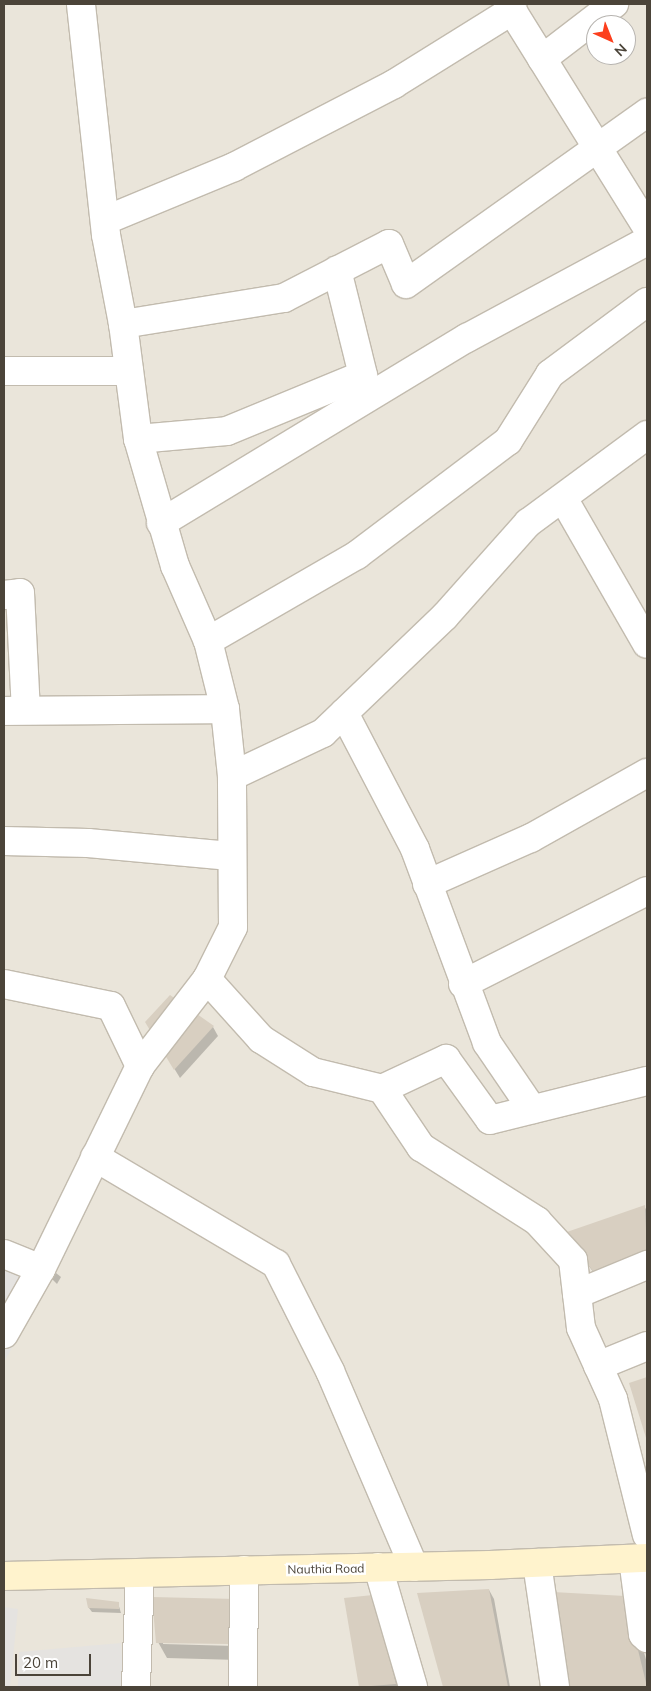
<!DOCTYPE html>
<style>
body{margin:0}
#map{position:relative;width:651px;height:1691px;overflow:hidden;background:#f6f3ec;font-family:Mulish,sans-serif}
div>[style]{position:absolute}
.residential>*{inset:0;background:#eae5da}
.parking>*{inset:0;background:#e5e3e0}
.shadow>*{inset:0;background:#0003}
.building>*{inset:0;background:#d8cfc1}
.roads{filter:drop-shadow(1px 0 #c2bbae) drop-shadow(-1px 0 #c2bbae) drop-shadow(0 1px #c2bbae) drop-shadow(0 -1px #c2bbae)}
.street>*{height:28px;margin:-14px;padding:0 14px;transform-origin:14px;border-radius:14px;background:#fff}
.secondary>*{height:28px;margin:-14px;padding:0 14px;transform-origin:14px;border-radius:14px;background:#fff3cd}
span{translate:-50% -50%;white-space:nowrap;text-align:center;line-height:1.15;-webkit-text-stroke:5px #fff;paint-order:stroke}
.street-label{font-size:12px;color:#4b4439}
.frame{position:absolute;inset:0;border:5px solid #4b4439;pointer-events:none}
.north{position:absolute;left:586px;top:15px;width:50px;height:50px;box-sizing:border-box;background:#fff;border:1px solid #b7b4b0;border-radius:50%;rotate:136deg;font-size:14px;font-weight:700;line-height:20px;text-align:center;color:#4b4439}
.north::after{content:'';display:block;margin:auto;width:18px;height:22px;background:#fc3f1d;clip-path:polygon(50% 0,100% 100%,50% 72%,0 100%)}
.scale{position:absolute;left:15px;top:1654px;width:76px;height:22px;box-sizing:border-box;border:2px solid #4b4439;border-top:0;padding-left:6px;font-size:15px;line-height:18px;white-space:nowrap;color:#4b4439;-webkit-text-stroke:4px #fff;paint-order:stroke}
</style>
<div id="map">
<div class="residential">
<i style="clip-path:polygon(evenodd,4px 4px,647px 4px,647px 1687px,4px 1687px,4px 4px,596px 25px,626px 25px,626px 55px,596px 55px,596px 25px)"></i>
</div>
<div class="parking">
<i style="clip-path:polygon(4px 1254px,47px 1286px,4px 1362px)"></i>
<i style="clip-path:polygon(4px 1607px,18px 1609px,10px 1687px,4px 1687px)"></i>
<i style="clip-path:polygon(121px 1643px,124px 1687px,18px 1687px,19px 1652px)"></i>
</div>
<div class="shadow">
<i style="clip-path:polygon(170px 997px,213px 1027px,218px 1036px,180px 1078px,146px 1022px)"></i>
<i style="clip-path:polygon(644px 1206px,647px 1211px,647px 1265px,602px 1283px,570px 1242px)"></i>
<i style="clip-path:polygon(56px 1273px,61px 1277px,57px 1284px,52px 1279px)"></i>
<i style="clip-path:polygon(647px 1379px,647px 1438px,630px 1384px)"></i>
<i style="clip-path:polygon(489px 1590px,494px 1599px,510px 1687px,444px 1687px,418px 1594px)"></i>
<i style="clip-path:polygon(372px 1596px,401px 1687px,361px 1687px,346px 1599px)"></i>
<i style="clip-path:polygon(118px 1603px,121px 1613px,92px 1612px,89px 1608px)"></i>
<i style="clip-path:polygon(633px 1614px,647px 1663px,647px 1687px,567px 1687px)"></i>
<i style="clip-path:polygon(evenodd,245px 1617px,238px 1660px,167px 1658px,158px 1642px,245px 1617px,163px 1641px,235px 1643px,235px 1646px,163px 1644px,163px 1641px)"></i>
</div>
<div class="building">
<i style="clip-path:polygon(170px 995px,214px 1026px,174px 1070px,145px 1022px)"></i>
<i style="clip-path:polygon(645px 1205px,647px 1255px,596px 1275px,564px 1233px)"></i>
<i style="clip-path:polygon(647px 1377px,647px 1441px,629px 1383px)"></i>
<i style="clip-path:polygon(489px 1589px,508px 1687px,443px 1687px,417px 1593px)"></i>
<i style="clip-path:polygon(553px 1592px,625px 1596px,647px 1687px,566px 1687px)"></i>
<i style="clip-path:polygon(373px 1595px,396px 1684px,359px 1687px,344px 1598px)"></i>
<i style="clip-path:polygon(152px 1597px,236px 1599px,229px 1644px,156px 1643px)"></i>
<i style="clip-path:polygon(86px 1598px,119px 1602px,119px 1609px,88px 1608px)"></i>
</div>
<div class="roads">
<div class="street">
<i style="left:508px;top:4px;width:263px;rotate:58.1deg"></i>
<i style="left:542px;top:59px;width:91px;rotate:-37.4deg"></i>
<i style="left:106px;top:220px;width:139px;rotate:-22.5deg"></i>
<i style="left:234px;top:167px;width:180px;rotate:-27.4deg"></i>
<i style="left:394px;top:84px;width:140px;rotate:-31.9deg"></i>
<i style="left:123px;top:324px;width:163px;rotate:-9.2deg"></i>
<i style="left:284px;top:298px;width:118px;rotate:-27.2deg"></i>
<i style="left:389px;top:244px;width:43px;rotate:67deg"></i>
<i style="left:406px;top:284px;width:296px;rotate:-35.4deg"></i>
<i style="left:4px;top:371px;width:125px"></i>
<i style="left:138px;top:439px;width:89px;rotate:-5.1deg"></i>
<i style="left:227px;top:431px;width:147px;rotate:-22.4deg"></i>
<i style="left:363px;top:375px;width:108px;rotate:-103.9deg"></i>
<i style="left:563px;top:498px;width:168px;rotate:60.1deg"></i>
<i style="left:161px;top:523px;width:358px;rotate:-31.2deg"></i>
<i style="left:467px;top:338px;width:204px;rotate:-28.3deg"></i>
<i style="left:4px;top:595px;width:16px;rotate:-7deg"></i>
<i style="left:20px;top:593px;width:117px;rotate:87.1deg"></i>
<i style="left:208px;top:641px;width:172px;rotate:-30deg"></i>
<i style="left:357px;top:555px;width:189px;rotate:-37.1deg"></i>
<i style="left:508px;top:441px;width:79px;rotate:-57.9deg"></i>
<i style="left:550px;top:374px;width:121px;rotate:-36.6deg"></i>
<i style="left:4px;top:711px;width:221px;rotate:-0.5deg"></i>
<i style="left:344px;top:713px;width:153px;rotate:62.4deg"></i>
<i style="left:415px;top:849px;width:207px;rotate:69.6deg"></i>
<i style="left:487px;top:1043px;width:80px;rotate:55.7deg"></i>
<i style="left:232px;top:776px;width:101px;rotate:-25.3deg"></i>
<i style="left:323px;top:733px;width:169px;rotate:-43.8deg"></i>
<i style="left:445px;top:616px;width:125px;rotate:-48.3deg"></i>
<i style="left:528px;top:523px;width:148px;rotate:-36.5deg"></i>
<i style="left:4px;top:841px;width:84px;rotate:1.4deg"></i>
<i style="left:88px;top:843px;width:143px;rotate:5.2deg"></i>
<i style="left:427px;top:884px;width:114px;rotate:-23.9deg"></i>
<i style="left:531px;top:838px;width:133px;rotate:-29.3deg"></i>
<i style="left:207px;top:979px;width:81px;rotate:48deg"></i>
<i style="left:261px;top:1039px;width:62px;rotate:32.4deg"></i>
<i style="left:313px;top:1072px;width:71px;rotate:13.8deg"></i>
<i style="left:382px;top:1089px;width:70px;rotate:56.1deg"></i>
<i style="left:421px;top:1147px;width:138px;rotate:32.5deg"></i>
<i style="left:537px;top:1221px;width:53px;rotate:47.3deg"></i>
<i style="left:573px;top:1260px;width:68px;rotate:83.3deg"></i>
<i style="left:581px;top:1328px;width:78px;rotate:65.7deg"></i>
<i style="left:613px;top:1399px;width:140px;rotate:76deg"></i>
<i style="left:4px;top:984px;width:109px;rotate:11.6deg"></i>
<i style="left:111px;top:1006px;width:67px;rotate:64.2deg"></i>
<i style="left:463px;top:984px;width:206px;rotate:-26.8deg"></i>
<i style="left:382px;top:1089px;width:71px;rotate:-25.1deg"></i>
<i style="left:446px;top:1059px;width:75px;rotate:54.2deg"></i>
<i style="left:490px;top:1120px;width:162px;rotate:-14deg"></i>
<i style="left:95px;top:1157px;width:210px;rotate:30.6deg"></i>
<i style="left:276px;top:1264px;width:120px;rotate:63.2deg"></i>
<i style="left:330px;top:1371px;width:213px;rotate:66.8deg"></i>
<i style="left:4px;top:1254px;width:40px;rotate:22deg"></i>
<i style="left:577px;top:1294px;width:76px;rotate:-22.5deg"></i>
<i style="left:4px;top:1334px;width:75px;rotate:-60.4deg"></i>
<i style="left:41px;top:1269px;width:226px;rotate:-64deg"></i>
<i style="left:140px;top:1066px;width:110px;rotate:-52.4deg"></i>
<i style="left:207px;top:979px;width:58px;rotate:-63.4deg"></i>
<i style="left:233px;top:927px;width:151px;rotate:-90.4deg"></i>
<i style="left:232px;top:776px;width:67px;rotate:-96deg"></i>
<i style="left:225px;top:709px;width:70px;rotate:-104deg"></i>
<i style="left:208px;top:641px;width:82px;rotate:-113.7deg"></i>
<i style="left:175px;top:566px;width:132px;rotate:-106.2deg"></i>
<i style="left:138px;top:439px;width:116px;rotate:-97.4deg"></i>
<i style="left:123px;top:324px;width:91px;rotate:-100.8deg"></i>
<i style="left:106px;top:235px;width:232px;rotate:-96.2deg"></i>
<i style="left:598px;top:1366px;width:53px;rotate:-22.2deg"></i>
<i style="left:633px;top:1559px;width:76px;rotate:82.4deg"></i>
<i style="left:643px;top:1634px;width:6px;rotate:45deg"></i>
<i style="left:537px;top:1563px;width:125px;rotate:81.7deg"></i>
<i style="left:378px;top:1567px;width:125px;rotate:73.7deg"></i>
<i style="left:136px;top:1687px;width:114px;rotate:-88deg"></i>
<i style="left:243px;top:1687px;width:117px;rotate:-89.5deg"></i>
</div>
<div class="secondary">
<i style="left:4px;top:1576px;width:486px;rotate:-1.3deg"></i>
<i style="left:490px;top:1565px;width:157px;rotate:-2.6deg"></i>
</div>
</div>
<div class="street-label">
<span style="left:326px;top:1569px;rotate:-1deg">Nauthia Road</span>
</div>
<div class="frame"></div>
<div class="north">N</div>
<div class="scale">20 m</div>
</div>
